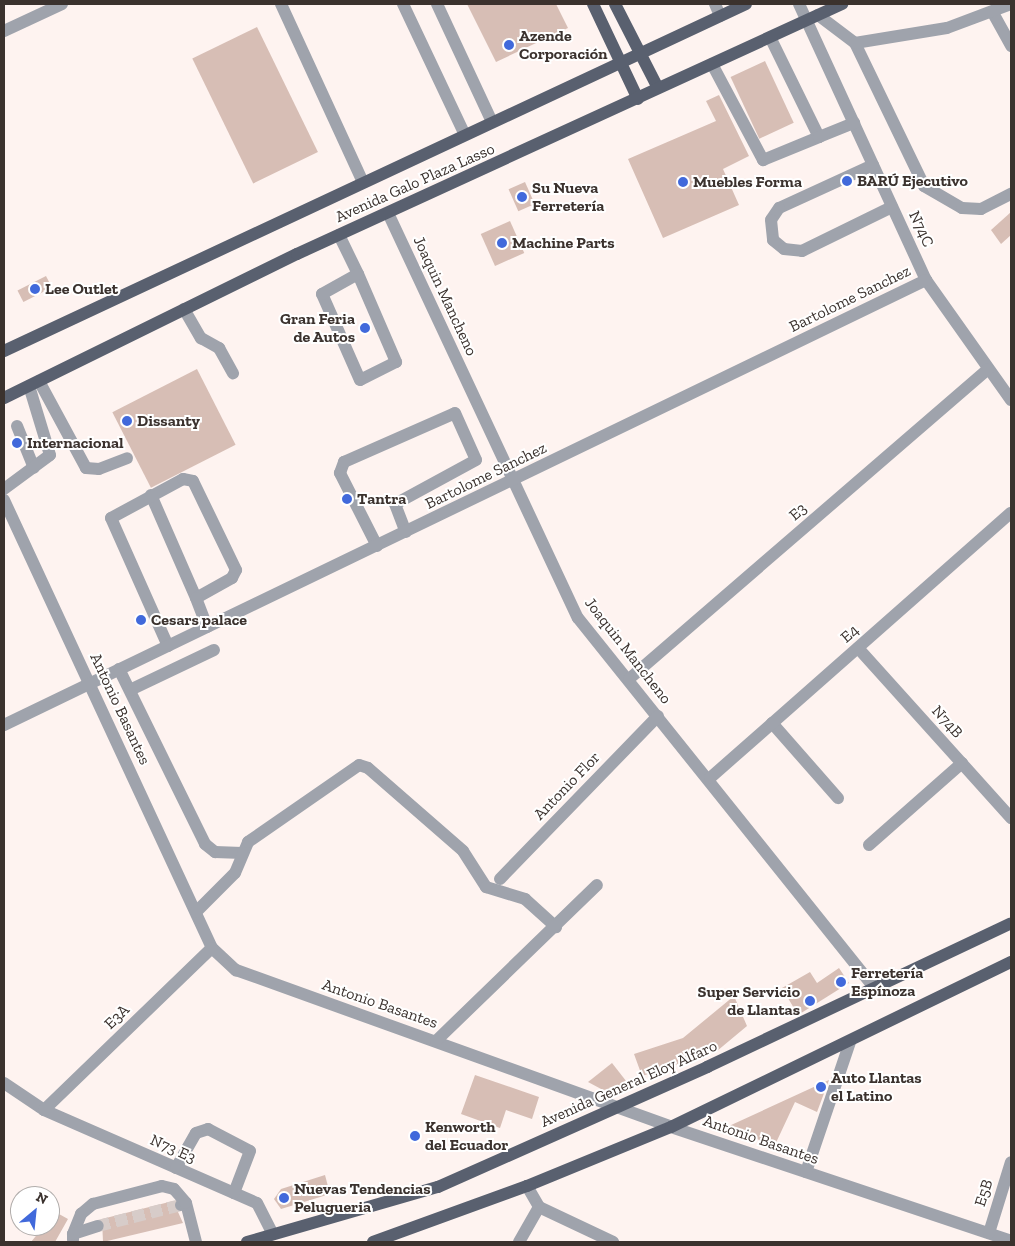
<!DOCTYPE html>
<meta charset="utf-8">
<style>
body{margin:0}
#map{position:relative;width:1015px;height:1246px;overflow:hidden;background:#fef3f0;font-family:"Zilla Slab",serif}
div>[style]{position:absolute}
.building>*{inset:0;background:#d7beb5;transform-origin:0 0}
.minor-tunnel>*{height:12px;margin-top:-6px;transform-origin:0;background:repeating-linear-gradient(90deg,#d7ccc9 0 12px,transparent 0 18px)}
.minor>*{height:12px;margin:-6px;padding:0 6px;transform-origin:6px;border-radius:6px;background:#9fa3ac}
.major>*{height:12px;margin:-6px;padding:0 6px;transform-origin:6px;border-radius:6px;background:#59606f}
.dots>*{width:14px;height:14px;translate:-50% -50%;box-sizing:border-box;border:2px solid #fff;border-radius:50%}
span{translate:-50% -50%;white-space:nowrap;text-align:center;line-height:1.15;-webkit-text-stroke:4px #fff;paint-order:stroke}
.poi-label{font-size:16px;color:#3b322e;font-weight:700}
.left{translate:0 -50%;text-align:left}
.right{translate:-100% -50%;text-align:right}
.street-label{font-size:16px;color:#3b322e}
.frame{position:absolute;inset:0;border:5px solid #3b322e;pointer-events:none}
.north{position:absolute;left:10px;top:1186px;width:50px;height:50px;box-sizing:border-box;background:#fff;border:1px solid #b1adab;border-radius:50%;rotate:28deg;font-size:14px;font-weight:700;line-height:20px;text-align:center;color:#3b322e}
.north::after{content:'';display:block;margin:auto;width:18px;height:22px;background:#4169db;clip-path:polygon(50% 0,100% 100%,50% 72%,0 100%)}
</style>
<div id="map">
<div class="building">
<i style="clip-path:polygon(467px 4px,556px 4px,568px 28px,496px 62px)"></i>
<i style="left:257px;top:27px;width:139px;height:72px;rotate:64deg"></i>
<i style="left:765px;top:61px;width:68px;height:38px;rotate:65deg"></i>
<i style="clip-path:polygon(719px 95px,749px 156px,723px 169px,739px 205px,663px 238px,628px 159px,716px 121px,706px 101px)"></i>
<i style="left:525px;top:182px;width:24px;height:18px;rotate:66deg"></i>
<i style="clip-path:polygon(1011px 212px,1011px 235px,1001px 244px,991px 230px)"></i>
<i style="left:510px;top:221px;width:35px;height:32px;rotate:66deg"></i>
<i style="left:46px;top:276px;width:13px;height:32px;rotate:63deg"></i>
<i style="left:197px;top:369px;width:85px;height:95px;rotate:63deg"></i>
<i style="clip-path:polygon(839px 968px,849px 983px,798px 1015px,782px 988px,810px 972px,817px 983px)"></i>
<i style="clip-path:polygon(734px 996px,747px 1026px,717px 1051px,642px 1076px,634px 1054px,683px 1038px)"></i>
<i style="clip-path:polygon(612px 1063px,630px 1086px,603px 1090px,588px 1082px)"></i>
<i style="clip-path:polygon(475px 1075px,539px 1097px,532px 1119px,506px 1110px,500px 1128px,461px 1114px)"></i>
<i style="clip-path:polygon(829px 1080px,817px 1112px,795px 1102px,774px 1147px,729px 1126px)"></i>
<i style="clip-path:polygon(325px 1175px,330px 1194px,281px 1209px,274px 1199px,281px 1189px)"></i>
<i style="clip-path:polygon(173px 1201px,183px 1223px,103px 1242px,102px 1219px)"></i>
<i style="clip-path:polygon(50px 1209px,68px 1219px,55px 1242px,31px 1242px,44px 1226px,50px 1226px)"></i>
</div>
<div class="minor-tunnel">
<i style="left:98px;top:1226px;width:86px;rotate:-14.2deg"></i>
</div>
<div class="minor">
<i style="left:281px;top:4px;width:194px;rotate:65.3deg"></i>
<i style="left:403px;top:4px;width:143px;rotate:64.7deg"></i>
<i style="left:437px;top:4px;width:128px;rotate:65deg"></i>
<i style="left:715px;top:4px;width:13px;rotate:67deg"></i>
<i style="left:799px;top:4px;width:304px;rotate:65.3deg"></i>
<i style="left:926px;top:280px;width:147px;rotate:54.7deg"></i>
<i style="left:993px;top:13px;width:38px;rotate:61deg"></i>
<i style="left:818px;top:15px;width:46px;rotate:37.1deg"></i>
<i style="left:855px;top:43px;width:159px;rotate:64.2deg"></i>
<i style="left:924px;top:186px;width:44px;rotate:30.1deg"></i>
<i style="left:962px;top:208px;width:19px;rotate:3deg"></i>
<i style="left:981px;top:209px;width:34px;rotate:-27deg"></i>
<i style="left:4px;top:31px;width:64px;rotate:-25deg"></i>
<i style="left:855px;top:43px;width:93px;rotate:-9.3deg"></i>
<i style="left:947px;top:28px;width:68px;rotate:-20.6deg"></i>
<i style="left:712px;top:64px;width:109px;rotate:62deg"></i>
<i style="left:763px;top:160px;width:61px;rotate:-22.3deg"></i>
<i style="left:819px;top:137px;width:111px;rotate:-116.1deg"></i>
<i style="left:819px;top:137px;width:38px;rotate:-22deg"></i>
<i style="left:873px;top:165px;width:103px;rotate:155.4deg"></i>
<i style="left:779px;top:208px;width:14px;rotate:124deg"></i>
<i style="left:771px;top:220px;width:20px;rotate:84deg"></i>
<i style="left:773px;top:240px;width:14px;rotate:39deg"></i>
<i style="left:784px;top:249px;width:18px;rotate:6deg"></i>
<i style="left:802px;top:251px;width:100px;rotate:-26.1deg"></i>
<i style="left:388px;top:213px;width:447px;rotate:64.9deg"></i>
<i style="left:578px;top:618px;width:470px;rotate:51.3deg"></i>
<i style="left:339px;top:235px;width:43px;rotate:64deg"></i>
<i style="left:358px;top:274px;width:96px;rotate:66.6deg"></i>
<i style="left:396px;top:362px;width:40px;rotate:153.4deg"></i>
<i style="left:360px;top:380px;width:94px;rotate:-113.8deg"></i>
<i style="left:322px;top:294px;width:41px;rotate:-29.1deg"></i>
<i style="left:184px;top:309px;width:34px;rotate:60deg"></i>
<i style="left:201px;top:338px;width:21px;rotate:29deg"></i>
<i style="left:219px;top:348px;width:29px;rotate:61deg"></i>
<i style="left:39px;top:381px;width:99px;rotate:61.6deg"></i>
<i style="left:86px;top:468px;width:13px;rotate:4deg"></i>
<i style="left:99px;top:469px;width:30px;rotate:-21deg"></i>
<i style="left:17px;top:426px;width:45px;rotate:68deg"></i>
<i style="left:4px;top:489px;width:57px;rotate:-36.5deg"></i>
<i style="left:50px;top:455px;width:72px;rotate:-106.9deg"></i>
<i style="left:151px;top:495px;width:112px;rotate:66.4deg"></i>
<i style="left:4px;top:500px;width:494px;rotate:65.1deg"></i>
<i style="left:212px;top:948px;width:33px;rotate:43deg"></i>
<i style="left:236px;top:970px;width:462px;rotate:19.8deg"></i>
<i style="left:671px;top:1127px;width:359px;rotate:18.5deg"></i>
<i style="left:377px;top:546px;width:82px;rotate:-116.9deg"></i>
<i style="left:340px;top:473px;width:12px;rotate:-70deg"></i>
<i style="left:344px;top:462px;width:121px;rotate:-23.8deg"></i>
<i style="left:455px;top:413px;width:51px;rotate:65.9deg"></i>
<i style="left:476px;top:460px;width:92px;rotate:151.5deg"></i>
<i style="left:395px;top:504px;width:30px;rotate:69deg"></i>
<i style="left:168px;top:646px;width:140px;rotate:-114deg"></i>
<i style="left:111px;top:518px;width:82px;rotate:-28.4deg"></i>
<i style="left:183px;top:479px;width:10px;rotate:11deg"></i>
<i style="left:193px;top:481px;width:99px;rotate:64.2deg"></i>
<i style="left:236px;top:570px;width:9px;rotate:117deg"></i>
<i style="left:232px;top:578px;width:41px;rotate:150.9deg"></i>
<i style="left:196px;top:598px;width:31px;rotate:69deg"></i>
<i style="left:858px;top:648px;width:229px;rotate:48deg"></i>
<i style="left:119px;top:669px;width:195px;rotate:63.8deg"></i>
<i style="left:205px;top:844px;width:13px;rotate:39deg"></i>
<i style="left:215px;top:852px;width:27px;rotate:2deg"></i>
<i style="left:629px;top:679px;width:474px;rotate:-40.8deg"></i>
<i style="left:130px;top:690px;width:93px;rotate:-25.5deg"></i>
<i style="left:772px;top:723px;width:100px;rotate:48.7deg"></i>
<i style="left:4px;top:725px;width:1024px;rotate:-25.76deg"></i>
<i style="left:710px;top:778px;width:401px;rotate:-41.4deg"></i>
<i style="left:869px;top:845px;width:124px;rotate:-41.4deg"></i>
<i style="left:500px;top:879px;width:227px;rotate:-45.9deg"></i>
<i style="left:196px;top:912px;width:55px;rotate:-45deg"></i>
<i style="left:235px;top:873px;width:34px;rotate:-67deg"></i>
<i style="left:248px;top:842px;width:135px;rotate:-34.7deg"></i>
<i style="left:359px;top:765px;width:9px;rotate:18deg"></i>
<i style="left:368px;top:768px;width:126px;rotate:41.1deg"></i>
<i style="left:463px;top:851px;width:43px;rotate:57.4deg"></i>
<i style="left:486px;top:887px;width:41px;rotate:17.1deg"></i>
<i style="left:525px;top:899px;width:42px;rotate:42.1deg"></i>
<i style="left:436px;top:1041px;width:224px;rotate:-44.1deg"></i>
<i style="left:4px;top:1083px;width:48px;rotate:34deg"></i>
<i style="left:44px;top:1110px;width:232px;rotate:23.6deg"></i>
<i style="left:257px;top:1203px;width:35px;rotate:63deg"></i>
<i style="left:44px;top:1110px;width:233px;rotate:-44deg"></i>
<i style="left:176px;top:1168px;width:40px;rotate:-60.3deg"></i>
<i style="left:196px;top:1133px;width:13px;rotate:-18deg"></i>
<i style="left:208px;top:1129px;width:47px;rotate:27.6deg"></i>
<i style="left:250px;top:1151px;width:45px;rotate:110.9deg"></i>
<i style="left:806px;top:1172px;width:137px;rotate:-71.3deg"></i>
<i style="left:527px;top:1186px;width:24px;rotate:60deg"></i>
<i style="left:539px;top:1207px;width:82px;rotate:25.3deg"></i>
<i style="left:181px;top:1205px;width:5px;rotate:-22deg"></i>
<i style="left:186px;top:1203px;width:40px;rotate:75.6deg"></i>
<i style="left:989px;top:1233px;width:74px;rotate:-72.8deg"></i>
<i style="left:73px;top:1234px;width:22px;rotate:-68deg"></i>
<i style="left:81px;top:1214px;width:16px;rotate:-40deg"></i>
<i style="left:93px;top:1204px;width:71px;rotate:-14.6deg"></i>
<i style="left:162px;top:1186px;width:12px;rotate:14deg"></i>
<i style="left:174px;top:1189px;width:18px;rotate:49deg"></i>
<i style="left:73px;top:1240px;width:6px;rotate:-90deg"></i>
<i style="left:73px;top:1234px;width:26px;rotate:-18deg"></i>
<i style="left:519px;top:1242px;width:40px;rotate:-60.3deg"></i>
</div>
<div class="major">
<i style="left:593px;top:4px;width:105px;rotate:64.7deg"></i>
<i style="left:615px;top:4px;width:94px;rotate:62.9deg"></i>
<i style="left:4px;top:351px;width:819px;rotate:-25.06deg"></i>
<i style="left:4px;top:398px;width:326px;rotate:-26.2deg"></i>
<i style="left:297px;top:254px;width:600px;rotate:-24.64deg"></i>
<i style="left:247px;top:1242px;width:199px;rotate:-16.1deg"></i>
<i style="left:438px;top:1187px;width:295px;rotate:-24deg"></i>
<i style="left:707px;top:1067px;width:336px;rotate:-25.3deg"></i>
<i style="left:373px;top:1242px;width:164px;rotate:-20deg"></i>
<i style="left:527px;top:1186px;width:156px;rotate:-22.3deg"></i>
<i style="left:671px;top:1127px;width:378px;rotate:-25.9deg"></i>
</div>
<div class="dots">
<i style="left:509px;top:45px;background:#4169db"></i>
<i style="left:847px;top:181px;background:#4169db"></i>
<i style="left:683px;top:182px;background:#4169db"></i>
<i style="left:522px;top:197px;background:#4169db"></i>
<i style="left:502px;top:243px;background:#4169db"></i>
<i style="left:35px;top:289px;background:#4169db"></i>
<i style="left:365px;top:328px;background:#4169db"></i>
<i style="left:127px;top:421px;background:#4169db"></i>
<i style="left:17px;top:443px;background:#4169db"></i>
<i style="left:347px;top:499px;background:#4169db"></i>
<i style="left:141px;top:620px;background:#4169db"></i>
<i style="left:841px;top:982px;background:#4169db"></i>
<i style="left:810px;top:1001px;background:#4169db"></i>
<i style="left:821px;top:1087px;background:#4169db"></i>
<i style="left:415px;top:1136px;background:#4169db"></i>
<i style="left:284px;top:1198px;background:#4169db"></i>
</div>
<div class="poi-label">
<span class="left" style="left:519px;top:45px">Azende<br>Corporación</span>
<span class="left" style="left:857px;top:181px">BARÚ Ejecutivo</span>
<span class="left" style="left:693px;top:182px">Muebles Forma</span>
<span class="left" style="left:532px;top:197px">Su Nueva<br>Ferretería</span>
<span class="left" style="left:512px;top:243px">Machine Parts</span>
<span class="left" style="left:45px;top:289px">Lee Outlet</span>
<span class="right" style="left:355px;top:328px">Gran Feria<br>de Autos</span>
<span class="left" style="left:137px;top:421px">Dissanty</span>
<span class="left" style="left:27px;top:443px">Internacional</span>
<span class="left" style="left:357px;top:499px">Tantra</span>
<span class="left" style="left:151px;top:620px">Cesars palace</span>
<span class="left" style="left:851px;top:982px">Ferretería<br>Espínoza</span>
<span class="right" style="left:800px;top:1001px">Super Servicio<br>de Llantas</span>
<span class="left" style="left:831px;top:1087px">Auto Llantas<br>el Latino</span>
<span class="left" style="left:425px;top:1136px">Kenworth<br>del Ecuador</span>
<span class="left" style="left:294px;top:1198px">Nuevas Tendencias<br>Pelugueria</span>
</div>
<div class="street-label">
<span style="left:415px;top:183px;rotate:-24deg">Avenida Galo Plaza Lasso</span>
<span style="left:921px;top:229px;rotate:65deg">N74C</span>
<span style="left:445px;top:296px;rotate:65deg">Joaquin Mancheno</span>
<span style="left:850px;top:299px;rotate:-26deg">Bartolome Sanchez</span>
<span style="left:486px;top:476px;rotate:-26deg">Bartolome Sanchez</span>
<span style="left:798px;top:512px;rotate:-41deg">E3</span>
<span style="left:850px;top:634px;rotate:-41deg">E4</span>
<span style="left:628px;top:651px;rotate:52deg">Joaquin Mancheno</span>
<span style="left:120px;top:709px;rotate:65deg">Antonio Basantes</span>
<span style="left:947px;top:722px;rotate:48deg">N74B</span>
<span style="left:567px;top:786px;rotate:-46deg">Antonio Flor</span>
<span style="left:380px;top:1004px;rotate:19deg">Antonio Basantes</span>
<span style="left:117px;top:1017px;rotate:-44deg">E3A</span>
<span style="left:629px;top:1084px;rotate:-24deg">Avenida General Eloy Alfaro</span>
<span style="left:761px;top:1140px;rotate:19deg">Antonio Basantes</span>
<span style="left:173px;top:1149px;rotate:24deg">N73 E3</span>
<span style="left:984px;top:1193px;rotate:-72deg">E5B</span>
</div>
<div class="frame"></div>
<div class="north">N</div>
</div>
